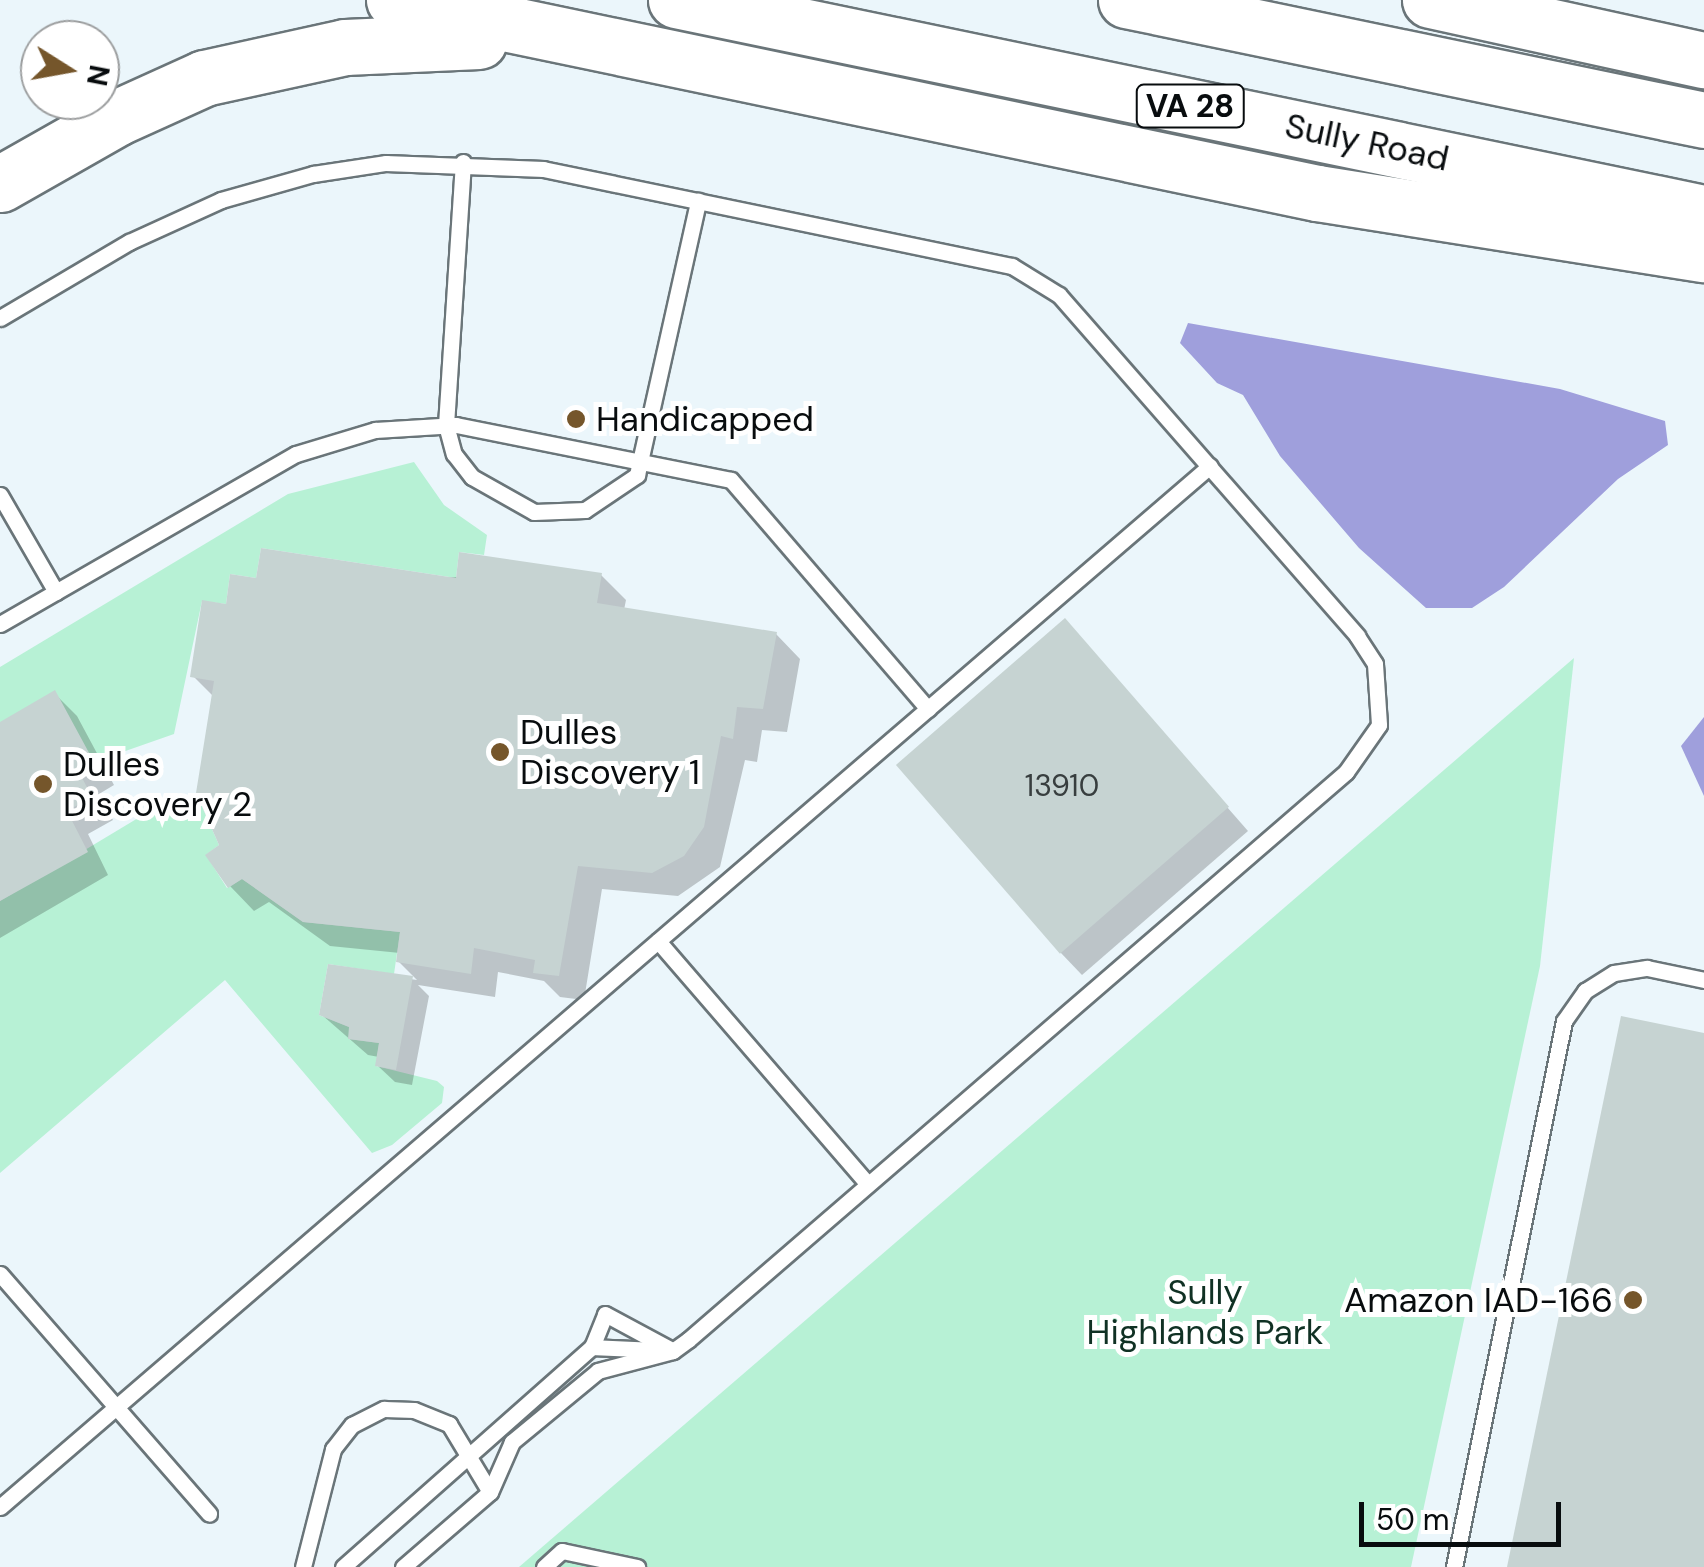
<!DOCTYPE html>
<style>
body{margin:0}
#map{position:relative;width:1704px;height:1567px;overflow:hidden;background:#ebf6fb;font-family:"DM Sans",sans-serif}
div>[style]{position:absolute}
.green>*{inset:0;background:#b7f1d5}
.water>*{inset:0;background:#9f9fdc}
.shadow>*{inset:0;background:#0003}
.building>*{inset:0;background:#c6d3d2;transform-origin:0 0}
.roads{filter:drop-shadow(2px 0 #6a7579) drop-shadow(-2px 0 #6a7579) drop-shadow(0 2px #6a7579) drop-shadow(0 -2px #6a7579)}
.lane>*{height:15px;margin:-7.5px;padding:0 7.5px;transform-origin:7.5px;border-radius:7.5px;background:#fff}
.highway>*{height:55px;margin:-27.5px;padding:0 27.5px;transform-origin:27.5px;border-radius:27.5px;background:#fff}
.dots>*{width:28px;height:28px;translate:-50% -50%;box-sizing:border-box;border:5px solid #fff;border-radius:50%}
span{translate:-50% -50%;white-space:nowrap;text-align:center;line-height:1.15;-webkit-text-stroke:10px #fff;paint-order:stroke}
.number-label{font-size:30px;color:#383e3f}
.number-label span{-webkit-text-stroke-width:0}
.shield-label span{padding:2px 8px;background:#fff;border:2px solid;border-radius:8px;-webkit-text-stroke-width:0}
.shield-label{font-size:32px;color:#080c0e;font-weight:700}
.street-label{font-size:35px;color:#080c0e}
.poi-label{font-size:35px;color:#080c0e}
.left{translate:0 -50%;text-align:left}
.right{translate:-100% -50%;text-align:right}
.park-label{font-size:35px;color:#103124}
.north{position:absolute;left:20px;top:20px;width:100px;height:100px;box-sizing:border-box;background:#fff;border:2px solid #9c9e9f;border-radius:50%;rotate:101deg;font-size:28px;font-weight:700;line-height:40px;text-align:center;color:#080c0e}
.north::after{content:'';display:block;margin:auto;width:35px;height:45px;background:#75562b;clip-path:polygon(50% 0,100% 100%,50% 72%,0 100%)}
.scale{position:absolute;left:1359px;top:1502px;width:202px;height:45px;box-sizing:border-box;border:5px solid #080c0e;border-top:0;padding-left:12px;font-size:30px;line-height:35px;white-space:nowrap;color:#080c0e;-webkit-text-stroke:8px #fff;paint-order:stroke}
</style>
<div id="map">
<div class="green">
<i style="clip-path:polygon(414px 462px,444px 505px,487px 535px,484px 555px,459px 552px,456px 578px,261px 548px,256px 578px,230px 574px,226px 604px,202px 601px,174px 734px,94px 762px,0 722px,0 667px,288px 494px)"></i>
<i style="clip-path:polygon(1574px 658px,1540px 966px,1411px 1567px,519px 1567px)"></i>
<i style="clip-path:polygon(196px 793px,219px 845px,206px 855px,227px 888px,242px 879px,303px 922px,400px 932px,394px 974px,328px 964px,319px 1015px,349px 1027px,349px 1039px,379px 1043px,376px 1066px,437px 1081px,444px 1087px,442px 1103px,392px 1145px,372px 1153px,225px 980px,0 1173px,0 901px,168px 800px)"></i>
</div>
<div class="water">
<i style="clip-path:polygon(1188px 323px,1560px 389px,1665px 421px,1668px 445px,1618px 479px,1504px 587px,1472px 608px,1426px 608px,1359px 548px,1280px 456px,1243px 395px,1217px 383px,1180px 343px)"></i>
<i style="clip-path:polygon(1704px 717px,1704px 796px,1681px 746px)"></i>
</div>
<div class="shadow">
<i style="clip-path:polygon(601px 575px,626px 600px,624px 610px,776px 634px,800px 659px,787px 732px,762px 730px,757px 762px,745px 760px,720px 867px,678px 896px,602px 889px,584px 1000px,560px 997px,544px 981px,498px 972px,495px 997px,418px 985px,429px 996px,412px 1085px,395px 1082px,378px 1066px,379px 1057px,368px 1055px,322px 1015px,330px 967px,417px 980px,398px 961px,400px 953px,330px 946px,269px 902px,254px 911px,230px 886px,214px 697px,193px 676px,228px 607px,258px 580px)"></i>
<i style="clip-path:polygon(1065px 622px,1248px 831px,1082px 975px,1060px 952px)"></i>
<i style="clip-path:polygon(54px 693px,77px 716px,114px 785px,99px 794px,113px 820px,88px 834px,108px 875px,0 938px,0 725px)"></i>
</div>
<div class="building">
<i style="clip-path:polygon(261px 548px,456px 578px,459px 552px,602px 573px,597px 603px,777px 632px,763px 709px,737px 707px,733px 739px,721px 736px,704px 827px,684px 856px,652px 873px,578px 866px,559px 976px,533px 973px,535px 960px,474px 948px,471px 974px,396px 962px,400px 932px,303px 922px,242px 879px,228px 888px,205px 855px,219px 845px,196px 793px,214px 681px,190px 677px,202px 600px,226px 604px,230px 574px,256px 578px)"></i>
<i style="left:1065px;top:618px;width:250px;height:224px;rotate:49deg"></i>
<i style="clip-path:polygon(55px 690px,94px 762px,78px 770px,92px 797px,67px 811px,88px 852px,0 901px,0 722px)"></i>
<i style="clip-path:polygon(328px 964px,413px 976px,396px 1070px,375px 1066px,379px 1043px,348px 1039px,349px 1027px,319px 1015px)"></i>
<i style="clip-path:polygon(1621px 1016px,1704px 1033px,1704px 1567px,1507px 1567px)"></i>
</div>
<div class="roads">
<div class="lane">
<i style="left:463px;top:162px;width:264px;rotate:93.7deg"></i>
<i style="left:446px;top:425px;width:30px;rotate:75deg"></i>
<i style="left:454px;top:454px;width:29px;rotate:52deg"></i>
<i style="left:472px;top:477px;width:71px;rotate:29.4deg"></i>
<i style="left:534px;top:512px;width:51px;rotate:-2.2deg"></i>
<i style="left:585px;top:510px;width:63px;rotate:-33.9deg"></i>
<i style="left:637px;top:475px;width:281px;rotate:-77.4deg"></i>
<i style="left:0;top:318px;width:150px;rotate:-30.5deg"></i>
<i style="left:129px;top:242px;width:101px;rotate:-24.5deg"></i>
<i style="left:221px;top:200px;width:96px;rotate:-15.8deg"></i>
<i style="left:313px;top:174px;width:74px;rotate:-8.6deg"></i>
<i style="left:386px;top:163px;width:157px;rotate:2.2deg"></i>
<i style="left:543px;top:169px;width:479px;rotate:11.7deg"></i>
<i style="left:1012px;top:266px;width:55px;rotate:31.7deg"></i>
<i style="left:1059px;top:295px;width:453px;rotate:48.8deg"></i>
<i style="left:1357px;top:636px;width:33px;rotate:57deg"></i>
<i style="left:1375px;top:664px;width:61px;rotate:86.2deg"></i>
<i style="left:1379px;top:725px;width:57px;rotate:125.1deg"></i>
<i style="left:1346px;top:772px;width:869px;rotate:139.2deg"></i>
<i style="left:688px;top:1340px;width:19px;rotate:144deg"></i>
<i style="left:673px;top:1351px;width:78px;rotate:165.1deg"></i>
<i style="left:598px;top:1371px;width:112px;rotate:140.5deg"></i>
<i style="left:512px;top:1442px;width:55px;rotate:113.7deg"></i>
<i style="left:490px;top:1492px;width:115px;rotate:139.2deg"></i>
<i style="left:0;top:495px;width:112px;rotate:60deg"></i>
<i style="left:0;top:624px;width:341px;rotate:-29.9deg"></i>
<i style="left:296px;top:454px;width:83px;rotate:-16.9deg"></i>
<i style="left:375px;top:430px;width:81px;rotate:-3.5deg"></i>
<i style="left:456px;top:425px;width:280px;rotate:11.3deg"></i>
<i style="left:731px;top:480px;width:302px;rotate:49.3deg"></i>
<i style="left:658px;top:941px;width:321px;rotate:49.2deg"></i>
<i style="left:0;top:1274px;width:318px;rotate:48.9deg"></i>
<i style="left:592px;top:1347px;width:35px;rotate:-68deg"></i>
<i style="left:605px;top:1314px;width:74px;rotate:28.3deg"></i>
<i style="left:0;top:1507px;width:1596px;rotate:-40.71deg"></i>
<i style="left:303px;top:1567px;width:122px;rotate:-75.7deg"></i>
<i style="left:333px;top:1449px;width:31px;rotate:-52deg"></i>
<i style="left:352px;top:1425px;width:36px;rotate:-27deg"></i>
<i style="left:384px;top:1409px;width:30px;rotate:2deg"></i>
<i style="left:414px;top:1410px;width:38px;rotate:22deg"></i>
<i style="left:449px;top:1424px;width:79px;rotate:58.9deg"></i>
<i style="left:343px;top:1567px;width:332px;rotate:-41.5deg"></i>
<i style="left:592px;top:1347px;width:67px;rotate:2.6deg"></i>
<i style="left:544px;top:1567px;width:24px;rotate:-42deg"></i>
<i style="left:562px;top:1551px;width:77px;rotate:12deg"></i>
<i style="left:1454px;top:1567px;width:557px;rotate:-78.61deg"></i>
<i style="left:1564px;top:1021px;width:37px;rotate:-55deg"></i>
<i style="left:1585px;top:991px;width:34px;rotate:-32deg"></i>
<i style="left:1614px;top:973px;width:33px;rotate:-9deg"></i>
<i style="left:1647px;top:968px;width:58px;rotate:11.9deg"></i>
</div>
<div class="highway">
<i style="left:394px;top:0;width:943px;rotate:11.81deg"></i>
<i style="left:1317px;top:193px;width:392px;rotate:9deg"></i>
<i style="left:676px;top:0;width:1050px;rotate:11.71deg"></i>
<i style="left:1126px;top:0;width:590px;rotate:11.73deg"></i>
<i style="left:1430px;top:0;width:280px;rotate:12.4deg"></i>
<i style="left:0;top:184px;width:133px;rotate:-29.6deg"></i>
<i style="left:116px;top:118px;width:97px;rotate:-24.4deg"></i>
<i style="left:204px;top:78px;width:144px;rotate:-12.4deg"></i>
<i style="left:345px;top:47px;width:134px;rotate:-2.6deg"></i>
</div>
</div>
<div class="dots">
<i style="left:576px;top:419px;background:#75562b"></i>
<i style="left:500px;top:752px;background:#75562b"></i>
<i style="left:43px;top:784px;background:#75562b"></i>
<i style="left:1633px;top:1300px;background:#75562b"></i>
</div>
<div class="number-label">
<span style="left:1062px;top:786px">13910</span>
</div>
<div class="shield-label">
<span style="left:1190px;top:106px">VA 28</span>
</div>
<div class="street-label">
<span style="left:1367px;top:142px;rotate:12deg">Sully Road</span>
</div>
<div class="poi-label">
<span class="left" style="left:596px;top:419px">Handicapped</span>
<span class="left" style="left:520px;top:752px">Dulles<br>Discovery 1</span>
<span class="left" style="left:63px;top:784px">Dulles<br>Discovery 2</span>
<span class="right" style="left:1613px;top:1300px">Amazon IAD-166</span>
</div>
<div class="park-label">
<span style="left:1205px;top:1312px">Sully<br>Highlands Park</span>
</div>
<div class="north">N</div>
<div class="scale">50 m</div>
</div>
